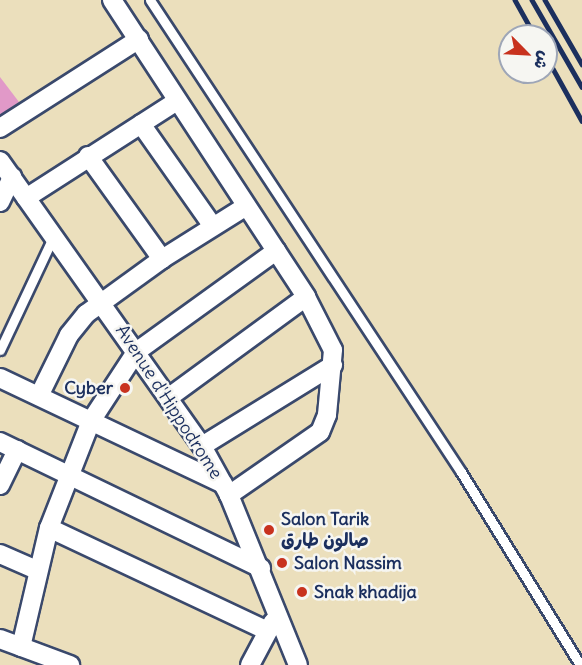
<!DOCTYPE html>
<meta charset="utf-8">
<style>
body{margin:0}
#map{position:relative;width:582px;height:665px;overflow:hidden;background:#ebdfbc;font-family:Delius,"Playpen Sans Arabic",sans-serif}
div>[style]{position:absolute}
.building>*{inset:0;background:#e199c8}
.roads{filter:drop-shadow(2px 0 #3a496c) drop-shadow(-2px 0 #3a496c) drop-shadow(0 2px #3a496c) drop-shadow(0 -2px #3a496c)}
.service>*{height:9px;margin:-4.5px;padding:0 4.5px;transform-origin:4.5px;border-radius:4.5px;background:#fff}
.minor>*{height:18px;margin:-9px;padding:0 9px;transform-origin:9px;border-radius:9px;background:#fff}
.rail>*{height:4.5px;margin:-2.25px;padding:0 2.25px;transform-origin:2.25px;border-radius:2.25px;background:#1b2f5e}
.dots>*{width:16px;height:16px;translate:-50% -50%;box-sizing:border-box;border:3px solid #f6f6f2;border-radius:50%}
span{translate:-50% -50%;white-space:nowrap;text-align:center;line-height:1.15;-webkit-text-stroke:5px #f6f6f2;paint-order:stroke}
.poi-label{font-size:18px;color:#1b2f5e;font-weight:700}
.right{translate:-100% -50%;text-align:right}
.left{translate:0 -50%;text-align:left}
.street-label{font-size:18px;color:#1b2f5e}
.north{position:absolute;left:498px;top:24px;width:60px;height:60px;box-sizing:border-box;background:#f6f6f2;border:2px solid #9ea6b7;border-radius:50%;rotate:114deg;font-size:16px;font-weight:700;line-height:24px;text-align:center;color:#1b2f5e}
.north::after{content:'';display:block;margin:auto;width:21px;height:27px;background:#c8321e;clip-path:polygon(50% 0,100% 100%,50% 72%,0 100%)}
</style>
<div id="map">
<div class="building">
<i style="clip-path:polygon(0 77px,19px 102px,0 115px)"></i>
</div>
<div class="roads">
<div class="service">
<i style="left:150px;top:0;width:565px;rotate:56.62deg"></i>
<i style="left:461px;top:472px;width:227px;rotate:58.3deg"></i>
<i style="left:0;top:350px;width:127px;rotate:-64.8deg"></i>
</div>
<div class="minor">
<i style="left:112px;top:0;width:355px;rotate:56.8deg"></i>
<i style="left:306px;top:297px;width:59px;rotate:63deg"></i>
<i style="left:333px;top:350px;width:65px;rotate:95.3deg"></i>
<i style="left:327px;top:415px;width:18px;rotate:112deg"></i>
<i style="left:320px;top:432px;width:111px;rotate:145.3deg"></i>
<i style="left:141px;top:124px;width:123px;rotate:54.9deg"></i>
<i style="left:0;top:128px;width:165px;rotate:-32.6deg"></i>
<i style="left:88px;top:156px;width:127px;rotate:54.3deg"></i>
<i style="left:0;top:161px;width:349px;rotate:54.7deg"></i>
<i style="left:202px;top:446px;width:56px;rotate:61.1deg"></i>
<i style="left:229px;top:495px;width:183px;rotate:67.9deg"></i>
<i style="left:26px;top:198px;width:179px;rotate:-32.7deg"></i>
<i style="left:0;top:202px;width:28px;rotate:-64deg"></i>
<i style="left:0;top:378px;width:247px;rotate:25.4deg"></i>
<i style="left:39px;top:396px;width:68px;rotate:-63.8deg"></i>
<i style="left:69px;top:335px;width:27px;rotate:-51deg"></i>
<i style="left:86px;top:314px;width:94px;rotate:-35.9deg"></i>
<i style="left:162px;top:259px;width:98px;rotate:-32.1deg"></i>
<i style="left:168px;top:398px;width:171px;rotate:-36.2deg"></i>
<i style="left:0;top:442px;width:290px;rotate:25.8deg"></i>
<i style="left:202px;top:446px;width:154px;rotate:-31.7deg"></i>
<i style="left:0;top:485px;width:39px;rotate:-64deg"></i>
<i style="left:49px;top:528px;width:242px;rotate:25.2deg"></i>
<i style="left:0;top:554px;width:40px;rotate:23.4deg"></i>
<i style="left:0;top:639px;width:75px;rotate:20.4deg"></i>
<i style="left:21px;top:647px;width:122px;rotate:-76.8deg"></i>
<i style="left:49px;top:528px;width:115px;rotate:-68.6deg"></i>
<i style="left:91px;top:421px;width:82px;rotate:-56.9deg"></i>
<i style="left:136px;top:352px;width:173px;rotate:-35.8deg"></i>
<i style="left:250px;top:665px;width:49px;rotate:-61.9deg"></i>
</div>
</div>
<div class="rail">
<i style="left:515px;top:0;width:41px;rotate:60.9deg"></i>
<i style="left:532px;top:0;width:100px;rotate:60.1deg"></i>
<i style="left:545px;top:0;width:74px;rotate:60deg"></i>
<i style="left:546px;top:56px;width:74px;rotate:61deg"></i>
</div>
<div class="dots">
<i style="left:125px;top:388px;background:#c8321e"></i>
<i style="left:269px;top:530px;background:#c8321e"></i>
<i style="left:282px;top:563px;background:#c8321e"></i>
<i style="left:302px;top:592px;background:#c8321e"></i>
</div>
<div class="poi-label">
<span class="right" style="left:113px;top:388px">Cyber</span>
<span class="left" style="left:281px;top:530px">Salon Tarik<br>صالون طارق</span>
<span class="left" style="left:294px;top:563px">Salon Nassim</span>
<span class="left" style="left:314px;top:592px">Snak khadija</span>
</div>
<div class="street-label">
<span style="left:169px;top:402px;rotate:57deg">Avenue d'Hippodrome</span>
</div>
<div class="north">ش</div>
</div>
